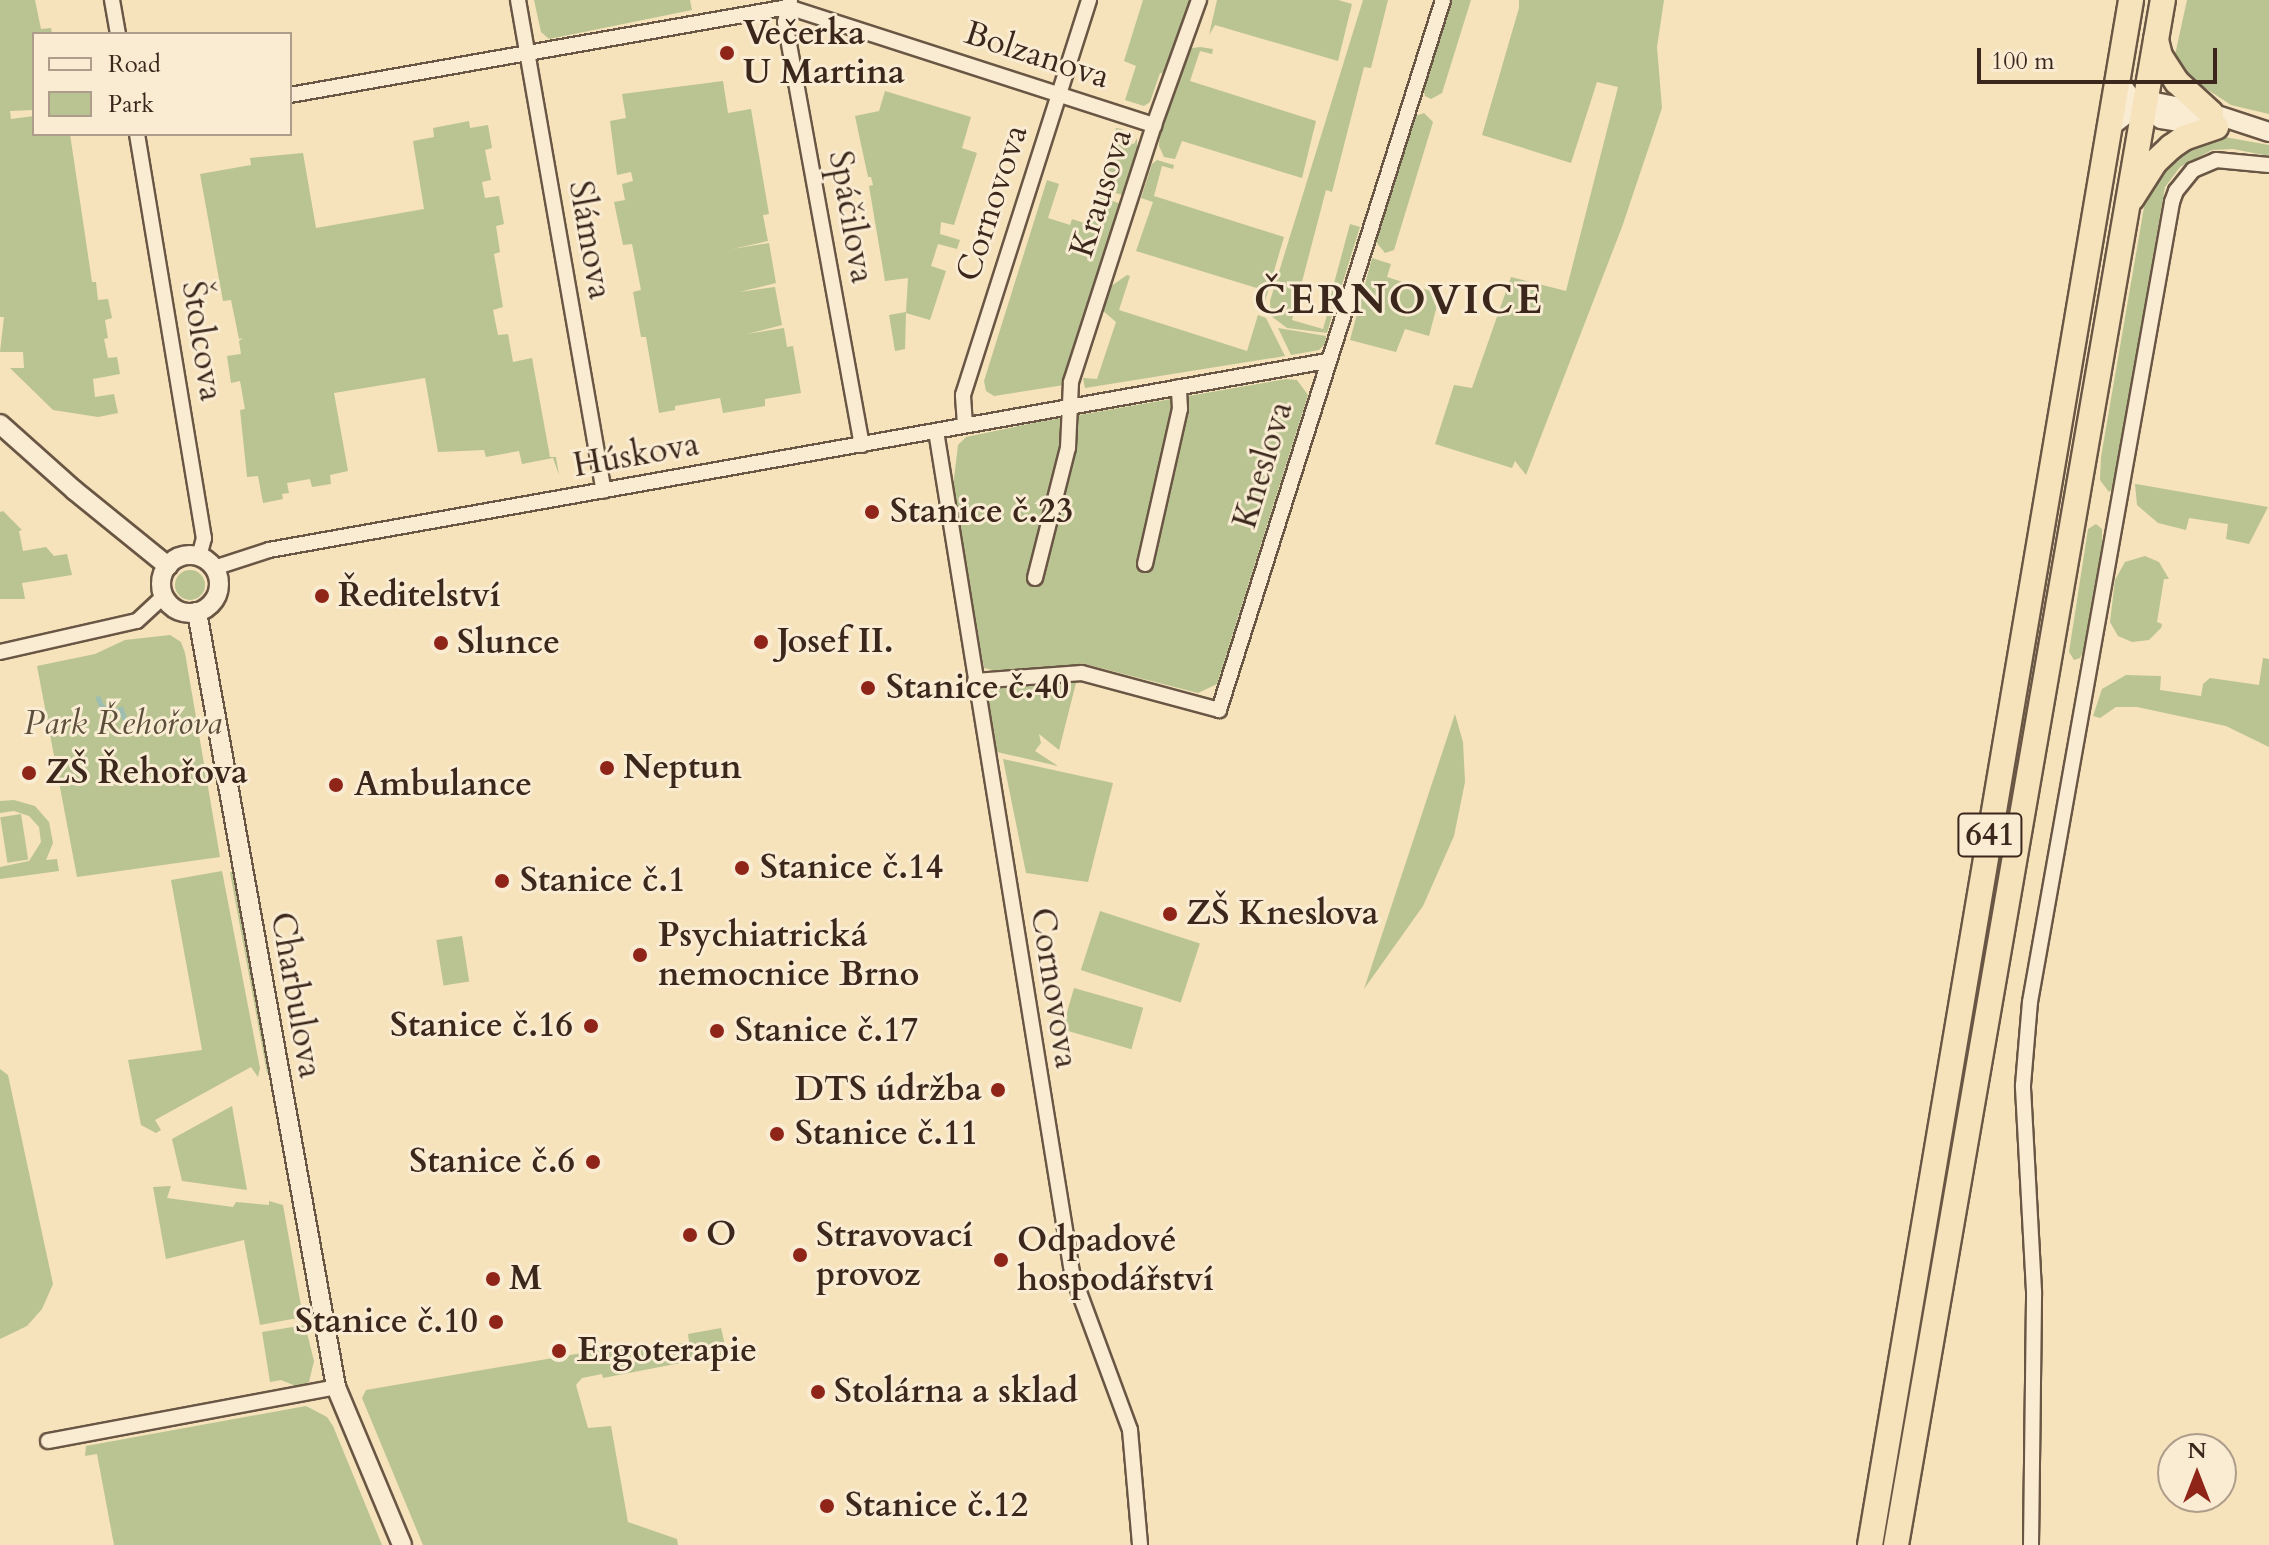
<!DOCTYPE html>
<meta charset="utf-8">
<style>
body{margin:0}
#map{position:relative;width:2269px;height:1545px;overflow:hidden;background:#f6e2bb;font-family:Cardo,serif}
div>[style]{position:absolute}
.green>*{inset:0;background:#b9c492;transform-origin:0 0}
.round{border-radius:50%}
.stream>*{height:5px;margin:-2.5px;padding:0 2.5px;transform-origin:2.5px;border-radius:2.5px;background:#9dbeb0}
.roads{filter:drop-shadow(2px 0 #6a5644) drop-shadow(-2px 0 #6a5644) drop-shadow(0 2px #6a5644) drop-shadow(0 -2px #6a5644)}
.street>*{height:14px;margin:-7px;padding:0 7px;transform-origin:7px;border-radius:7px;background:#f9ecd3}
.secondary>*{height:18px;margin:-9px;padding:0 9px;transform-origin:9px;border-radius:9px;background:#f9ecd3}
.secondary>.ring{margin:-9px;padding:0;box-sizing:content-box;background:none;border:18px solid #f9ecd3;border-radius:50%}
.highway>*{height:24px;margin:-12px;padding:0 12px;transform-origin:12px;border-radius:12px;background:#f6e2bb}
.dots>*{width:22px;height:22px;translate:-50% -50%;box-sizing:border-box;border:4px solid #f9ecd3;border-radius:50%}
span{translate:-50% -50%;white-space:nowrap;text-align:center;line-height:1.15;-webkit-text-stroke:6px #f9ecd3;paint-order:stroke}
.shield-label span{padding:2px 6px;background:#f9ecd3;border:2px solid;border-radius:6px;-webkit-text-stroke-width:0}
.shield-label{font-size:32px;color:#3c271c;font-weight:700}
.poi-label{font-size:34px;color:#3c271c;font-weight:700}
.left{translate:0 -50%;text-align:left}
.right{translate:-100% -50%;text-align:right}
.street-label{font-size:34px;color:#3c271c}
.park-label{font-size:34px;color:#5b4e3a;font-style:italic}
.district-label{font-size:42px;color:#3c271c;font-weight:700;letter-spacing:2px}
.legend{position:absolute;left:32px;top:32px;width:260px;height:104px;box-sizing:border-box;background:#f9ecd3;border:2px solid #ad9d8a;margin:0;padding:10px 14px;list-style:none;font-size:24px;color:#3c271c}
.legend li{display:flex;align-items:center;gap:16px;height:40px}
.legend b{width:40px;border:2px solid #ad9d8a}
.north{position:absolute;left:2157px;top:1433px;width:80px;height:80px;box-sizing:border-box;background:#f9ecd3;border:2px solid #ad9d8a;border-radius:50%;rotate:0deg;font-size:22px;font-weight:700;line-height:32px;text-align:center;color:#3c271c}
.north::after{content:'';display:block;margin:auto;width:28px;height:36px;background:#8f2418;clip-path:polygon(50% 0,100% 100%,50% 72%,0 100%)}
.scale{position:absolute;left:1977px;top:48px;width:240px;height:36px;box-sizing:border-box;border:4px solid #3c271c;border-top:0;padding-left:10px;font-size:24px;line-height:28px;white-space:nowrap;color:#3c271c;-webkit-text-stroke:6px #f9ecd3;paint-order:stroke}
</style>
<div id="map">
<div class="green">
<i style="clip-path:polygon(0 0,35px 0,41px 29px,51px 28px,52px 34px,34px 34px,34px 110px,10px 111px,11px 119px,34px 116px,34px 134px,70px 134px,92px 282px,96px 282px,98px 300px,108px 299px,112px 318px,105px 320px,108px 338px,104px 339px,108px 358px,117px 357px,120px 374px,93px 379px,95px 397px,114px 394px,118px 413px,98px 417px,53px 410px,10px 368px,24px 368px,23px 352px,0 352px,4px 317px,0 317px)"></i>
<i style="clip-path:polygon(534px 0,690px 0,692px 10px,549px 39px,541px 32px)"></i>
<i style="clip-path:polygon(1143px 0,1190px 0,1166px 74px,1160px 73px,1150px 102px,1144px 106px,1125px 100px,1136px 66px,1124px 61px)"></i>
<i style="clip-path:polygon(1217px 0,1338px 0,1352px 4px,1338px 61px,1215px 25px,1209px 35px)"></i>
<i style="clip-path:polygon(1363px 0,1388px 0,1371px 68px,1364px 67px,1332px 192px,1326px 190px,1292px 320px,1323px 329px,1329px 308px,1334px 309px,1327px 333px,1287px 328px,1271px 316px,1270px 301px)"></i>
<i style="clip-path:polygon(1451px 0,1471px 0,1442px 93px,1431px 99px,1425px 96px,1423px 88px)"></i>
<i style="clip-path:polygon(1519px 0,1664px 0,1657px 47px,1662px 108px,1622px 227px,1526px 475px,1515px 461px,1512px 468px,1435px 444px,1454px 385px,1472px 388px,1511px 277px,1566px 291px,1618px 87px,1597px 82px,1571px 163px,1482px 135px,1519px 8px)"></i>
<i style="clip-path:polygon(2187px 0,2269px 0,2269px 114px,2231px 105px,2187px 76px,2175px 55px)"></i>
<i style="clip-path:polygon(1200px 47px,1213px 49px,1212px 54px,1200px 51px,1190px 81px,1316px 121px,1302px 178px,1182px 141px,1175px 159px,1164px 157px,1159px 146px,1160px 130px,1169px 96px,1180px 61px,1192px 48px)"></i>
<i style="clip-path:polygon(723px 81px,728px 113px,751px 109px,769px 214px,763px 215px,768px 241px,732px 249px,769px 243px,776px 283px,739px 292px,775px 287px,782px 325px,747px 334px,784px 328px,787px 347px,793px 346px,801px 393px,765px 399px,765px 406px,723px 413px,720px 398px,675px 406px,675px 410px,659px 413px,646px 337px,641px 337px,633px 292px,641px 290px,632px 244px,623px 245px,614px 202px,625px 200px,622px 184px,633px 181px,631px 172px,617px 175px,610px 121px,626px 118px,622px 94px)"></i>
<i style="clip-path:polygon(885px 91px,971px 117px,962px 148px,977px 153px,954px 225px,941px 222px,940px 234px,960px 240px,957px 249px,938px 244px,931px 266px,946px 271px,930px 320px,906px 313px,905px 349px,895px 351px,889px 315px,906px 312px,908px 278px,885px 281px,869px 186px,873px 185px,871px 177px,868px 177px,855px 116px,879px 111px)"></i>
<i style="clip-path:polygon(1424px 113px,1433px 122px,1394px 250px,1385px 253px,1376px 242px,1415px 116px)"></i>
<i style="clip-path:polygon(469px 121px,470px 128px,488px 125px,492px 148px,485px 150px,491px 180px,482px 182px,485px 198px,499px 196px,504px 224px,496px 226px,500px 252px,494px 254px,503px 307px,493px 310px,498px 335px,508px 334px,513px 362px,532px 358px,550px 457px,556px 457px,559px 475px,553px 458px,522px 464px,519px 451px,486px 457px,484px 450px,438px 452px,425px 378px,334px 393px,348px 471px,330px 475px,331px 484px,312px 487px,310px 479px,287px 483px,289px 493px,282px 494px,283px 499px,263px 503px,258px 476px,247px 477px,240px 410px,245px 409px,240px 381px,231px 383px,227px 356px,241px 354px,239px 341px,243px 338px,239px 339px,231px 300px,223px 301px,200px 174px,251px 165px,250px 158px,303px 153px,316px 228px,424px 209px,413px 141px,434px 137px,433px 128px)"></i>
<i style="clip-path:polygon(1116px 128px,1122px 129px,1119px 139px,1134px 144px,1137px 138px,1137px 151px,1123px 195px,1108px 191px,1105px 198px,1121px 204px,1064px 385px,994px 396px,986px 391px,984px 381px,1047px 180px,1059px 184px,1048px 218px,1070px 225px,1072px 219px,1087px 224px)"></i>
<i style="clip-path:polygon(2219px 136px,2269px 145px,2269px 156px,2233px 149px,2212px 150px,2180px 167px,2165px 187px,2113px 488px,2109px 492px,2100px 480px,2101px 457px,2147px 190px,2176px 152px)"></i>
<i style="clip-path:polygon(1157px 160px,1174px 165px,1173px 169px,1162px 166px,1154px 196px,1284px 237px,1264px 305px,1256px 302px,1260px 289px,1136px 251px,1153px 202px,1141px 198px,1152px 164px)"></i>
<i style="clip-path:polygon(1350px 224px,1360px 227px,1336px 304px,1329px 302px)"></i>
<i style="clip-path:polygon(1372px 258px,1391px 264px,1387px 277px,1440px 294px,1429px 336px,1405px 329px,1396px 352px,1350px 340px)"></i>
<i style="clip-path:polygon(1127px 275px,1130px 276px,1119px 310px,1247px 351px,1258px 315px,1266px 318px,1285px 356px,1085px 388px,1083px 378px,1097px 379px,1116px 322px,1102px 310px,1107px 289px)"></i>
<i style="clip-path:polygon(1278px 328px,1326px 336px,1325px 344px,1319px 350px,1291px 355px)"></i>
<i style="clip-path:polygon(1286px 379px,1297px 380px,1308px 395px,1217px 684px,1198px 693px,1081px 663px,1079px 670px,1006px 673px,984px 668px,953px 487px,958px 445px,966px 437px,1033px 423px)"></i>
<i style="clip-path:polygon(2135px 484px,2136px 484px,2268px 507px,2249px 544px,2226px 539px,2228px 524px,2189px 518px,2186px 530px,2158px 523px,2137px 505px)"></i>
<i style="clip-path:polygon(3px 511px,22px 530px,19px 531px,23px 551px,46px 547px,54px 556px,67px 554px,72px 575px,22px 583px,25px 599px,0 599px,0 512px)"></i>
<i style="clip-path:polygon(2096px 524px,2102px 529px,2102px 546px,2086px 647px,2080px 658px,2074px 660px,2069px 652px,2088px 529px)"></i>
<i style="clip-path:polygon(2145px 556px,2159px 562px,2169px 579px,2164px 579px,2157px 622px,2162px 624px,2161px 628px,2149px 640px,2132px 642px,2118px 636px,2110px 622px,2115px 580px,2125px 562px)"></i>
<i class="round" style="left:175px;top:570px;width:30px;height:30px"></i>
<i style="clip-path:polygon(170px 635px,181px 642px,185px 653px,220px 857px,77px 877px,37px 666px,95px 654px,125px 640px)"></i>
<i style="clip-path:polygon(2263px 658px,2269px 659px,2269px 747px,2226px 726px,2137px 707px,2116px 707px,2100px 718px,2093px 716px,2102px 689px,2126px 675px,2161px 676px,2160px 690px,2201px 696px,2203px 684px,2210px 678px,2259px 685px)"></i>
<i style="clip-path:polygon(1077px 679px,1059px 750px,1039px 734px,1041px 743px,1035px 751px,1058px 766px,997px 752px,985px 697px,987px 689px,992px 685px)"></i>
<i style="clip-path:polygon(1455px 714px,1463px 742px,1465px 782px,1454px 836px,1423px 906px,1364px 989px)"></i>
<i style="clip-path:polygon(1003px 759px,1113px 783px,1088px 882px,1026px 873px)"></i>
<i style="clip-path:polygon(14px 800px,35px 806px,49px 822px,53px 843px,46px 860px,57px 859px,59px 871px,0 879px,0 867px,29px 861px,41px 842px,39px 827px,29px 816px,14px 811px,0 813px,0 801px)"></i>
<i style="left:21px;top:814px;width:46px;height:21px;rotate:81deg"></i>
<i style="clip-path:polygon(222px 871px,260px 1068px,258px 1077px,251px 1067px,155px 1120px,161px 1130px,156px 1133px,141px 1125px,128px 1060px,202px 1050px,171px 880px)"></i>
<i style="clip-path:polygon(230px 872px,236px 872px,272px 1072px,267px 1073px)"></i>
<i style="left:1100px;top:911px;width:105px;height:62px;rotate:18deg"></i>
<i style="left:462px;top:936px;width:46px;height:26px;rotate:81deg"></i>
<i style="left:1074px;top:988px;width:72px;height:43px;rotate:16deg"></i>
<i style="clip-path:polygon(0 1069px,8px 1075px,53px 1284px,42px 1309px,27px 1326px,0 1339px)"></i>
<i style="clip-path:polygon(232px 1106px,247px 1190px,182px 1181px,172px 1139px)"></i>
<i style="clip-path:polygon(171px 1186px,167px 1198px,233px 1207px,236px 1202px,269px 1205px,269px 1201px,283px 1205px,303px 1317px,260px 1325px,244px 1240px,166px 1259px,153px 1187px)"></i>
<i style="clip-path:polygon(305px 1325px,314px 1361px,309px 1382px,298px 1387px,281px 1380px,270px 1382px,262px 1332px)"></i>
<i style="clip-path:polygon(721px 1328px,727px 1354px,603px 1378px,602px 1374px,582px 1378px,576px 1385px,588px 1428px,611px 1426px,628px 1522px,677px 1539px,678px 1545px,423px 1545px,362px 1398px,366px 1390px,640px 1343px,642px 1350px,689px 1342px,688px 1334px)"></i>
<i style="clip-path:polygon(306px 1406px,327px 1417px,333px 1426px,382px 1545px,114px 1545px,97px 1454px,85px 1456px,86px 1446px)"></i>
</div>
<div class="stream">
<i style="left:98px;top:698px;width:9px;rotate:69deg"></i>
<i style="left:101px;top:706px;width:11px;rotate:27deg"></i>
<i style="left:111px;top:711px;width:10px;rotate:-11deg"></i>
<i style="left:121px;top:709px;width:9px;rotate:72deg"></i>
</div>
<div class="roads">
<div class="street">
<i style="left:112px;top:0;width:35px;rotate:80deg"></i>
<i style="left:518px;top:0;width:498px;rotate:80.1deg"></i>
<i style="left:790px;top:1px;width:22px;rotate:103deg"></i>
<i style="left:785px;top:22px;width:430px;rotate:79.7deg"></i>
<i style="left:290px;top:95px;width:506px;rotate:-10.02deg"></i>
<i style="left:788px;top:7px;width:385px;rotate:17.9deg"></i>
<i style="left:137px;top:134px;width:410px;rotate:80.6deg"></i>
<i style="left:204px;top:538px;width:20px;rotate:105deg"></i>
<i style="left:965px;top:425px;width:30px;rotate:-94deg"></i>
<i style="left:963px;top:395px;width:415px;rotate:-72.3deg"></i>
<i style="left:936px;top:431px;width:853px;rotate:80.82deg"></i>
<i style="left:1072px;top:1273px;width:167px;rotate:69.7deg"></i>
<i style="left:1130px;top:1430px;width:115px;rotate:85deg"></i>
<i style="left:1145px;top:564px;width:159px;rotate:-77.3deg"></i>
<i style="left:1180px;top:409px;width:22px;rotate:-93deg"></i>
<i style="left:214px;top:568px;width:58px;rotate:-18.1deg"></i>
<i style="left:269px;top:550px;width:1075px;rotate:-10.13deg"></i>
<i style="left:1035px;top:578px;width:134px;rotate:-75.8deg"></i>
<i style="left:1068px;top:448px;width:66px;rotate:-87.4deg"></i>
<i style="left:1071px;top:382px;width:270px;rotate:-72.1deg"></i>
<i style="left:1154px;top:125px;width:133px;rotate:-70.2deg"></i>
<i style="left:0;top:652px;width:140px;rotate:-12.8deg"></i>
<i style="left:137px;top:621px;width:37px;rotate:-43deg"></i>
<i style="left:975px;top:681px;width:107px;rotate:-4.3deg"></i>
<i style="left:1082px;top:673px;width:142px;rotate:15.1deg"></i>
<i style="left:1219px;top:710px;width:744px;rotate:-72.49deg"></i>
<i style="left:48px;top:1441px;width:293px;rotate:-10.6deg"></i>
<i style="left:2031px;top:1545px;width:254px;rotate:-89.3deg"></i>
<i style="left:2034px;top:1291px;width:206px;rotate:-93.1deg"></i>
<i style="left:2023px;top:1085px;width:83px;rotate:-85.2deg"></i>
<i style="left:2030px;top:1002px;width:813px;rotate:-79.93deg"></i>
<i style="left:2172px;top:202px;width:12px;rotate:-70deg"></i>
<i style="left:2176px;top:191px;width:27px;rotate:-51deg"></i>
<i style="left:2193px;top:170px;width:25px;rotate:-23deg"></i>
<i style="left:2216px;top:160px;width:53px;rotate:5.4deg"></i>
</div>
<div class="secondary">
<i style="left:2117px;top:78px;width:21px;rotate:55deg"></i>
<i style="left:2129px;top:95px;width:40px;rotate:37deg"></i>
<i style="left:2161px;top:119px;width:51px;rotate:9.1deg"></i>
<i style="left:2111px;top:126px;width:25px;rotate:-37deg"></i>
<i style="left:2131px;top:111px;width:26px;rotate:-21deg"></i>
<i style="left:2155px;top:102px;width:57px;rotate:11.1deg"></i>
<i style="left:2211px;top:113px;width:61px;rotate:18.1deg"></i>
<i style="left:0;top:424px;width:99px;rotate:41.7deg"></i>
<i style="left:74px;top:490px;width:121px;rotate:39deg"></i>
<i class="ring" style="left:161px;top:555px;width:40px;height:40px"></i>
<i style="left:197px;top:612px;width:787px;rotate:79.83deg"></i>
<i style="left:336px;top:1387px;width:171px;rotate:67.3deg"></i>
</div>
<div class="highway">
<i style="left:2156px;top:40px;width:16px;rotate:76deg"></i>
<i style="left:2160px;top:56px;width:31px;rotate:57deg"></i>
<i style="left:2177px;top:82px;width:46px;rotate:42.4deg"></i>
<i style="left:2132px;top:198px;width:43px;rotate:-57.4deg"></i>
<i style="left:2155px;top:162px;width:22px;rotate:-43deg"></i>
<i style="left:2171px;top:147px;width:16px;rotate:-35deg"></i>
<i style="left:2184px;top:138px;width:34px;rotate:-19deg"></i>
<i style="left:1870px;top:1545px;width:1567px;rotate:-80.41deg"></i>
<i style="left:1896px;top:1545px;width:1568px;rotate:-80.2deg"></i>
</div>
</div>
<div class="dots">
<i style="left:727px;top:53px;background:#8f2418"></i>
<i style="left:872px;top:512px;background:#8f2418"></i>
<i style="left:322px;top:596px;background:#8f2418"></i>
<i style="left:761px;top:642px;background:#8f2418"></i>
<i style="left:441px;top:643px;background:#8f2418"></i>
<i style="left:868px;top:688px;background:#8f2418"></i>
<i style="left:607px;top:768px;background:#8f2418"></i>
<i style="left:29px;top:773px;background:#8f2418"></i>
<i style="left:336px;top:785px;background:#8f2418"></i>
<i style="left:742px;top:868px;background:#8f2418"></i>
<i style="left:502px;top:881px;background:#8f2418"></i>
<i style="left:1170px;top:914px;background:#8f2418"></i>
<i style="left:640px;top:955px;background:#8f2418"></i>
<i style="left:591px;top:1026px;background:#8f2418"></i>
<i style="left:717px;top:1031px;background:#8f2418"></i>
<i style="left:998px;top:1090px;background:#8f2418"></i>
<i style="left:777px;top:1134px;background:#8f2418"></i>
<i style="left:593px;top:1162px;background:#8f2418"></i>
<i style="left:690px;top:1235px;background:#8f2418"></i>
<i style="left:800px;top:1255px;background:#8f2418"></i>
<i style="left:1001px;top:1260px;background:#8f2418"></i>
<i style="left:493px;top:1279px;background:#8f2418"></i>
<i style="left:496px;top:1322px;background:#8f2418"></i>
<i style="left:559px;top:1351px;background:#8f2418"></i>
<i style="left:818px;top:1392px;background:#8f2418"></i>
<i style="left:827px;top:1506px;background:#8f2418"></i>
</div>
<div class="shield-label">
<span style="left:1990px;top:835px">641</span>
</div>
<div class="poi-label">
<span class="left" style="left:743px;top:53px">Večerka<br>U Martina</span>
<span class="left" style="left:890px;top:512px">Stanice č.23</span>
<span class="left" style="left:338px;top:596px">Ředitelství</span>
<span class="left" style="left:777px;top:642px">Josef II.</span>
<span class="left" style="left:457px;top:643px">Slunce</span>
<span class="left" style="left:886px;top:688px">Stanice č.40</span>
<span class="left" style="left:623px;top:768px">Neptun</span>
<span class="left" style="left:45px;top:773px">ZŠ Řehořova</span>
<span class="left" style="left:354px;top:785px">Ambulance</span>
<span class="left" style="left:760px;top:868px">Stanice č.14</span>
<span class="left" style="left:520px;top:881px">Stanice č.1</span>
<span class="left" style="left:1186px;top:914px">ZŠ Kneslova</span>
<span class="left" style="left:658px;top:955px">Psychiatrická<br>nemocnice Brno</span>
<span class="right" style="left:573px;top:1026px">Stanice č.16</span>
<span class="left" style="left:735px;top:1031px">Stanice č.17</span>
<span class="right" style="left:982px;top:1090px">DTS údržba</span>
<span class="left" style="left:795px;top:1134px">Stanice č.11</span>
<span class="right" style="left:575px;top:1162px">Stanice č.6</span>
<span class="left" style="left:706px;top:1235px">O</span>
<span class="left" style="left:816px;top:1255px">Stravovací<br>provoz</span>
<span class="left" style="left:1017px;top:1260px">Odpadové<br>hospodářství</span>
<span class="left" style="left:509px;top:1279px">M</span>
<span class="right" style="left:478px;top:1322px">Stanice č.10</span>
<span class="left" style="left:577px;top:1351px">Ergoterapie</span>
<span class="left" style="left:834px;top:1392px">Stolárna a sklad</span>
<span class="left" style="left:845px;top:1506px">Stanice č.12</span>
</div>
<div class="street-label">
<span style="left:1037px;top:55px;rotate:18deg">Bolzanova</span>
<span style="left:1101px;top:193px;rotate:-72deg">Krausova</span>
<span style="left:992px;top:203px;rotate:-72deg">Cornovova</span>
<span style="left:851px;top:217px;rotate:80deg">Spáčilova</span>
<span style="left:590px;top:240px;rotate:80deg">Slámova</span>
<span style="left:202px;top:341px;rotate:81deg">Štolcova</span>
<span style="left:636px;top:455px;rotate:-10deg">Húskova</span>
<span style="left:1263px;top:465px;rotate:-73deg">Kneslova</span>
<span style="left:1054px;top:988px;rotate:81deg">Cornovova</span>
<span style="left:296px;top:995px;rotate:80deg">Charbulova</span>
</div>
<div class="park-label">
<span style="left:123px;top:724px">Park Řehořova</span>
</div>
<div class="district-label">
<span style="left:1399px;top:300px">ČERNOVICE</span>
</div>
<ul class="legend">
<li><b style="height:10px;background:#f9ecd3"></b>Road</li>
<li><b style="height:22px;background:#b9c492"></b>Park</li>
</ul>
<div class="north">N</div>
<div class="scale">100 m</div>
</div>
